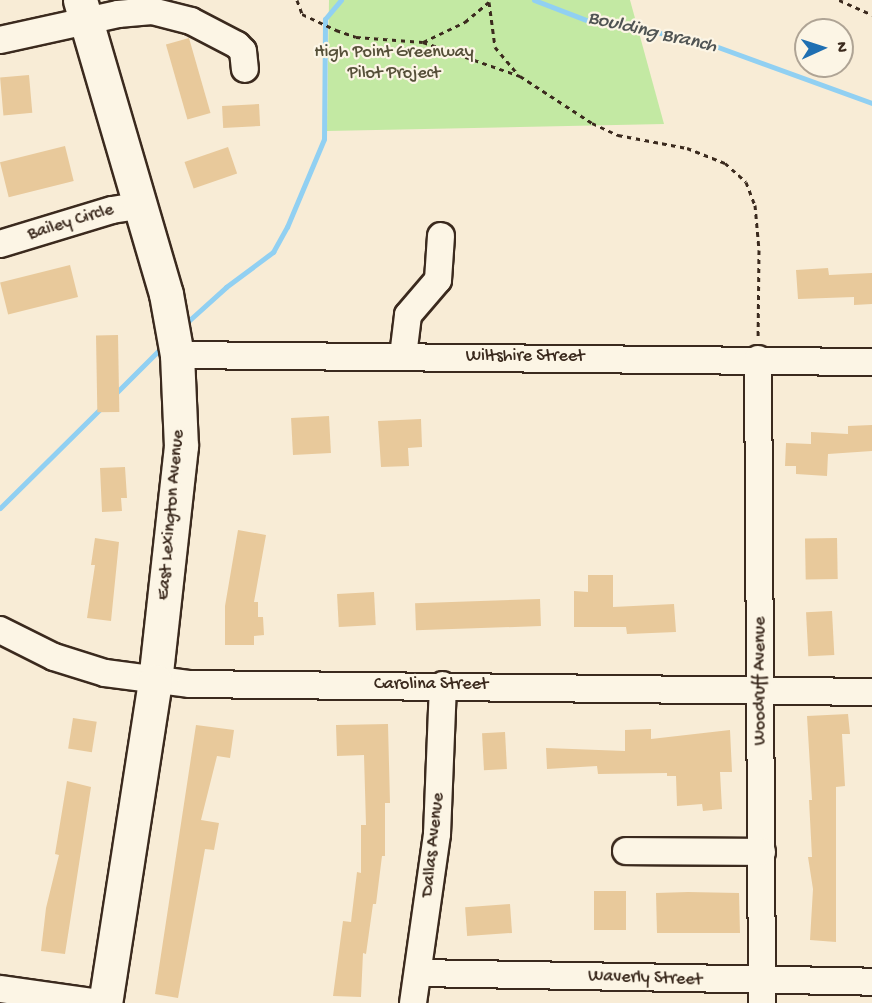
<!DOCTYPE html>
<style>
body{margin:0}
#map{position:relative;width:872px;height:1003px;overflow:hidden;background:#f8ecd6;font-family:"Gochi Hand",sans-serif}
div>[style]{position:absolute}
.green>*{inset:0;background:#c3e9a3}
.stream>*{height:5px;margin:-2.5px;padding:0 2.5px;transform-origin:2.5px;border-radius:2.5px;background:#91d0f2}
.building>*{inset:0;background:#e8c99b;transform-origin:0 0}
.path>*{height:3px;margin-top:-1.5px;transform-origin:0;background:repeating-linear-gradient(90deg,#3b2a1e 0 4.5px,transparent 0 9px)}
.roads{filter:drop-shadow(2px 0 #3b2a1e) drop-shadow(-2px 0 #3b2a1e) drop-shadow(0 2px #3b2a1e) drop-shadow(0 -2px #3b2a1e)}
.minor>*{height:26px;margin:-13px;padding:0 13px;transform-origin:13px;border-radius:13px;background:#fcf5e5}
.major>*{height:33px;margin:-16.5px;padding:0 16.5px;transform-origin:16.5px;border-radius:16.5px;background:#fcf5e5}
span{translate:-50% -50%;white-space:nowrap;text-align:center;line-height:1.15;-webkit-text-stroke:4.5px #fcf5e5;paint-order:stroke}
.park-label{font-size:18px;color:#565039}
.street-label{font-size:18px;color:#3b2a1e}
.water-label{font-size:20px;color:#505453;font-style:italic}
.north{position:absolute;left:794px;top:18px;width:60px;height:60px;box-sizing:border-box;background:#fcf5e5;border:2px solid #afa495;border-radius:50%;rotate:87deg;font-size:16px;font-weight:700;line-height:24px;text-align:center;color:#3b2a1e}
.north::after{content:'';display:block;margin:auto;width:21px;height:27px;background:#1f6fb2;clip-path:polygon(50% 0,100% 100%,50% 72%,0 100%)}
</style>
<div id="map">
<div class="green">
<i style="clip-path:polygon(329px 0,630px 0,664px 124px,327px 131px)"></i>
</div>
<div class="stream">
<i style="left:534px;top:0;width:59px;rotate:20.9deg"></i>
<i style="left:589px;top:21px;width:109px;rotate:9.5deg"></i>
<i style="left:696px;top:39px;width:187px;rotate:20deg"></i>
<i style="left:184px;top:325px;width:57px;rotate:-42.1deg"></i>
<i style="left:226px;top:287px;width:59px;rotate:-36.7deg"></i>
<i style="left:273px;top:252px;width:29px;rotate:-61deg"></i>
<i style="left:287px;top:227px;width:95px;rotate:-67.2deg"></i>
<i style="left:324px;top:139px;width:120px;rotate:-89.5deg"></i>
<i style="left:325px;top:19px;width:25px;rotate:-50deg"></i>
<i style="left:114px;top:395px;width:69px;rotate:-45deg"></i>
<i style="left:0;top:508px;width:145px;rotate:-44.7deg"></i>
</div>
<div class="building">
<i style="left:189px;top:38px;width:78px;height:24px;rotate:74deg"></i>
<i style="left:29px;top:75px;width:38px;height:29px;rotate:85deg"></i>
<i style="left:259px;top:104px;width:22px;height:37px;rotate:87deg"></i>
<i style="left:65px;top:146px;width:36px;height:67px;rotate:76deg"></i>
<i style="left:228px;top:147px;width:28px;height:46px;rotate:71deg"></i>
<i style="left:70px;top:265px;width:33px;height:72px;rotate:76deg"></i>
<i style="clip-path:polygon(828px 268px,829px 275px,872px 273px,872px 304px,854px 305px,854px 297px,798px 299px,796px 270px)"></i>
<i style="left:118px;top:335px;width:77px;height:22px;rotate:89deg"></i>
<i style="left:329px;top:416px;width:37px;height:38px;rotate:87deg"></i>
<i style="clip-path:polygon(421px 419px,422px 447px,408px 448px,409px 466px,381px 467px,378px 421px)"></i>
<i style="clip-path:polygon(872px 425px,872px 451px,828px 454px,827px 476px,796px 474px,796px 466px,785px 466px,786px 443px,811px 444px,811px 432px,848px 434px,848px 426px)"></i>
<i style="clip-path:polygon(125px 467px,127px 498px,121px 498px,122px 511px,102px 512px,100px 468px)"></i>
<i style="clip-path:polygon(238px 530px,266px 535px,254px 602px,258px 602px,258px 617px,263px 617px,264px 635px,254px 636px,254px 645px,225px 645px,225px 606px)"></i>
<i style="clip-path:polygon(95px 538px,119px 542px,111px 621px,87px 618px,95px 565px,91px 565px)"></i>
<i style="left:837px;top:538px;width:41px;height:32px;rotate:89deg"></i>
<i style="clip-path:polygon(588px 575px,613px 575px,613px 607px,674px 604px,676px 632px,627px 634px,626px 627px,574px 627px,574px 591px,588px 592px)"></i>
<i style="left:374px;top:592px;width:33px;height:37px;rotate:87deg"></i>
<i style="left:540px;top:599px;width:27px;height:125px;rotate:88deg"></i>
<i style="left:832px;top:611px;width:44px;height:26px;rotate:87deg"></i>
<i style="clip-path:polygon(848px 714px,850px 734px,842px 734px,845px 786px,836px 787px,836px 942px,810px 940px,813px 889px,808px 857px,812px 857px,809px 800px,812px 800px,807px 716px)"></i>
<i style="left:73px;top:718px;width:24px;height:31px;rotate:9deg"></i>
<i style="clip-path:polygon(388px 724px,390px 803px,385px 803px,385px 856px,382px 856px,376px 904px,373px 904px,366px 954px,363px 953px,361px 997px,333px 996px,343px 921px,351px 922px,357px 872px,361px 873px,361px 825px,366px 825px,364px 755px,337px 756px,336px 725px)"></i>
<i style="clip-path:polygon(196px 725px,234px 730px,230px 758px,217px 756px,201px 820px,219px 823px,214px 850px,205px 849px,178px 998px,155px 994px)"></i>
<i style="clip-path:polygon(651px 729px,651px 739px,730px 730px,732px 772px,720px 772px,722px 809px,703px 811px,702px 804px,677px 806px,676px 776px,667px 776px,667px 773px,598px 774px,597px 766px,547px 769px,546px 748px,625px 751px,625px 730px)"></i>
<i style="left:505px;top:732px;width:37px;height:23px;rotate:87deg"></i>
<i style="clip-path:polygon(67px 781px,91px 787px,65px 954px,41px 951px,46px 908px,59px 855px,55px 854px)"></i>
<i style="left:594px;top:891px;width:32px;height:39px"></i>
<i style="clip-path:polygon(688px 892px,739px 893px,740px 933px,657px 933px,656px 893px)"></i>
<i style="left:510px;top:904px;width:29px;height:45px;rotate:86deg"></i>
</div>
<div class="path">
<i style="left:297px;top:0;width:15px;rotate:70deg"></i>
<i style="left:302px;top:14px;width:38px;rotate:25deg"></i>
<i style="left:336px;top:30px;width:21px;rotate:19deg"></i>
<i style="left:356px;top:37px;width:67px;rotate:4.3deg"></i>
<i style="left:423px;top:42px;width:47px;rotate:-25.5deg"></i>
<i style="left:465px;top:22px;width:34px;rotate:-40deg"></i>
<i style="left:839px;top:0;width:36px;rotate:24deg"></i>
<i style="left:489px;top:2px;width:45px;rotate:82.4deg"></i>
<i style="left:495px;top:47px;width:34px;rotate:50deg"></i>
<i style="left:423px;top:42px;width:103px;rotate:19.3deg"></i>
<i style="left:520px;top:76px;width:86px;rotate:33.1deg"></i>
<i style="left:592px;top:123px;width:29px;rotate:25deg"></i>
<i style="left:618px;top:135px;width:70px;rotate:10.7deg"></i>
<i style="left:687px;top:148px;width:41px;rotate:21.5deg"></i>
<i style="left:725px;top:163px;width:28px;rotate:42deg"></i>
<i style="left:746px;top:182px;width:25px;rotate:69deg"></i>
<i style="left:755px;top:205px;width:45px;rotate:84.9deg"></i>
<i style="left:759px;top:250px;width:89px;rotate:90.6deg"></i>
</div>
<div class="roads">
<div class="minor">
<i style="left:0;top:40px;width:121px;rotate:-12.4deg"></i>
<i style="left:118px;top:14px;width:34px;rotate:-5deg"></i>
<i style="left:152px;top:11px;width:40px;rotate:14.4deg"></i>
<i style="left:191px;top:21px;width:52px;rotate:27.6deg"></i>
<i style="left:237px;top:45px;width:8px;rotate:45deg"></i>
<i style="left:243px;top:51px;width:18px;rotate:84deg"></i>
<i style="left:0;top:244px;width:117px;rotate:-16.9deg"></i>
<i style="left:112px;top:210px;width:31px;rotate:-9deg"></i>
<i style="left:177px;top:355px;width:695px;rotate:0.58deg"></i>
<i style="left:403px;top:356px;width:41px;rotate:-83deg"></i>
<i style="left:408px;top:315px;width:46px;rotate:-49.4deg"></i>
<i style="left:438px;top:280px;width:44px;rotate:-86.1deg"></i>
<i style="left:758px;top:359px;width:644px;rotate:89.64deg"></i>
<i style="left:0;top:630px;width:60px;rotate:26.6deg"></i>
<i style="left:54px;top:657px;width:53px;rotate:17.4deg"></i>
<i style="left:105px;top:673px;width:86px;rotate:7.4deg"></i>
<i style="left:190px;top:684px;width:682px;rotate:0.67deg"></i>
<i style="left:626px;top:851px;width:136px;rotate:0.4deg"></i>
<i style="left:419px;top:973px;width:453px;rotate:1.1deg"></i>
<i style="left:0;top:989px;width:101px;rotate:8deg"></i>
<i style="left:413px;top:1003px;width:171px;rotate:-81.9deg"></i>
<i style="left:437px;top:834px;width:149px;rotate:-87.7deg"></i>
</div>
<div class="major">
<i style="left:80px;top:0;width:306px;rotate:73.7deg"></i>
<i style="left:166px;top:294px;width:62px;rotate:79.8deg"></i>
<i style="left:177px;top:355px;width:91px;rotate:87.5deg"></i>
<i style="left:181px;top:446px;width:236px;rotate:96.3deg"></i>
<i style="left:155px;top:681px;width:326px;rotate:98.8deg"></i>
</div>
</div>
<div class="park-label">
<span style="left:394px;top:64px">High Point Greenway<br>Pilot Project</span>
</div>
<div class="street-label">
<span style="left:71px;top:223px;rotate:-17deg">Bailey Circle</span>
<span style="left:525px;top:357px">Wiltshire Street</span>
<span style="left:172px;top:515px;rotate:-85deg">East Lexington Avenue</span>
<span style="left:761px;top:681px;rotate:-90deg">Woodruff Avenue</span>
<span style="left:431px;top:685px">Carolina Street</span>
<span style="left:434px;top:845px;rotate:-84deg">Dallas Avenue</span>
<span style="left:645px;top:979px;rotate:2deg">Waverly Street</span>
</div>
<div class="water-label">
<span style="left:652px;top:33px;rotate:13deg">Boulding Branch</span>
</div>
<div class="north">N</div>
</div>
